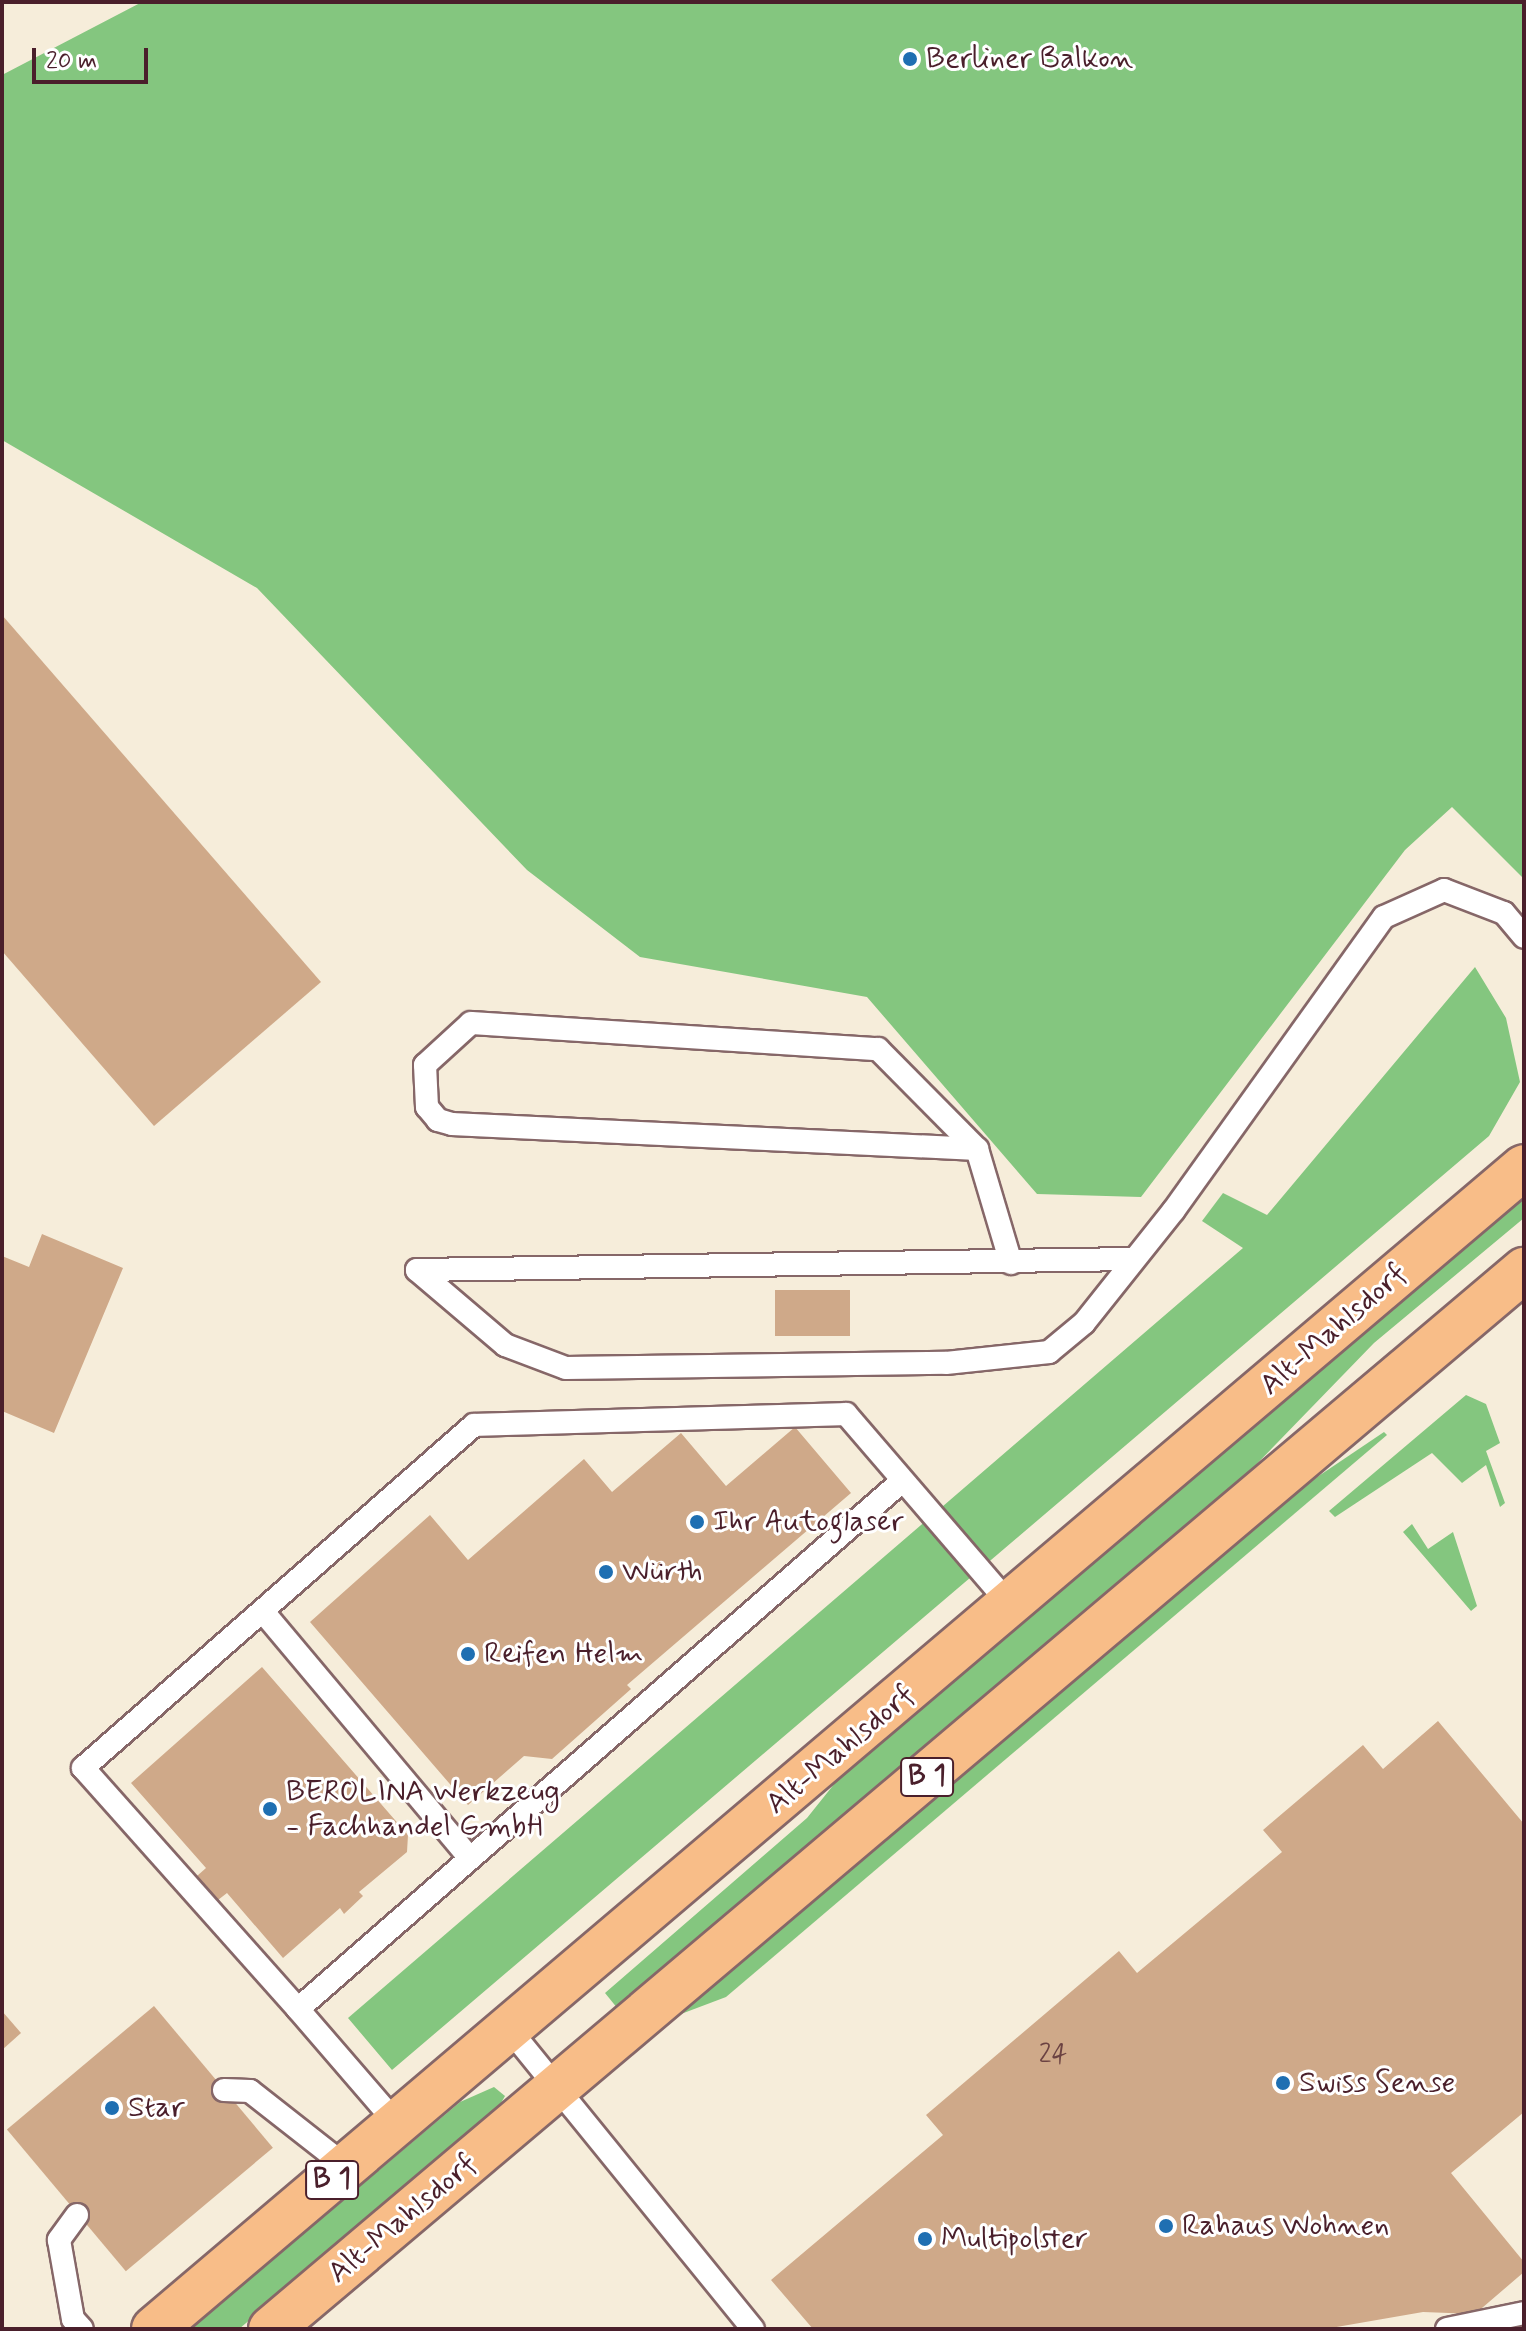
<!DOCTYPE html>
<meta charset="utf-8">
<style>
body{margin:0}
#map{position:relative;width:1526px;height:2331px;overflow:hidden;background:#f6edda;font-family:Mynerve,sans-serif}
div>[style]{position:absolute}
.green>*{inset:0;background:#84c67f}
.building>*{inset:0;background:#cfa989;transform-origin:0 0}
.roads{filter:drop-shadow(2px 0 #866768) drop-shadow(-2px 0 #866768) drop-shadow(0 2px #866768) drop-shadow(0 -2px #866768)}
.lane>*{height:22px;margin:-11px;padding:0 11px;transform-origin:11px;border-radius:11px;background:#fff}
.primary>*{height:44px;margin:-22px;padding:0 22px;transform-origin:22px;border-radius:22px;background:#f8bd88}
.dots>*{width:22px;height:22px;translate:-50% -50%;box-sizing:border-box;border:4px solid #fff;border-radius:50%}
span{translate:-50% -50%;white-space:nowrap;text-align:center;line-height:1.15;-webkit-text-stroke:6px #fff;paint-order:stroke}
.number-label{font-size:26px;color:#6b4242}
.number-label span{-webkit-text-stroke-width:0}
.shield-label span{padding:2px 6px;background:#fff;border:2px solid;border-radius:6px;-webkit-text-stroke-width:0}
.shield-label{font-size:28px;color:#4a1f2b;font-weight:700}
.poi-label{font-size:30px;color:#4a1f2b}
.left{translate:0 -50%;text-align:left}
.street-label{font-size:30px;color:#4a1f2b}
.frame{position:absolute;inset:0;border:4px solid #4a1f2b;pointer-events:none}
.scale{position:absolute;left:32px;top:48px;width:116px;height:36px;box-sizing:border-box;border:4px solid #4a1f2b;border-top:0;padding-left:10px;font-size:24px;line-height:28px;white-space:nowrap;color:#4a1f2b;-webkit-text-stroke:6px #fff;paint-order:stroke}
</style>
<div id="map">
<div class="green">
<i style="clip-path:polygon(142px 2px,1524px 2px,1524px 879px,1452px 807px,1405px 850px,1141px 1197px,1037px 1194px,867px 997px,640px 957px,527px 870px,257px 588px,2px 440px,2px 75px)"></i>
<i style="clip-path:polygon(1475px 967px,1506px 1018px,1520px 1082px,1489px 1136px,392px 2070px,348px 2018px,1243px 1248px,1202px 1221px,1223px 1193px,1267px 1215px)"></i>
<i style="clip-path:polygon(1524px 1193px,1524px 1218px,1374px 1343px,1244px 1477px,618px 2009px,605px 1993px,807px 1818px,843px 1773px)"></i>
<i style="clip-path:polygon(1466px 1395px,1486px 1404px,1500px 1443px,1486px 1451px,1505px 1503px,1500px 1507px,1486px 1465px,1462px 1483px,1432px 1453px,1335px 1517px,1329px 1511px)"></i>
<i style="clip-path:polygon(1384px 1432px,1387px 1435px,726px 1997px,681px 2014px,1286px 1498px)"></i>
<i style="clip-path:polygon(1412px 1524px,1428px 1549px,1453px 1532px,1477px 1606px,1471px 1611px,1403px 1532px)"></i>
<i style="clip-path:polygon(494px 2087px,505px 2096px,497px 2110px,239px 2329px,190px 2329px,460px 2102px)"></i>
</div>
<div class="building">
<i style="clip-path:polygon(2px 615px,321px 982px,154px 1126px,2px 951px)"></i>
<i style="clip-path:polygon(42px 1234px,123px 1268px,54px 1433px,2px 1411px,2px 1256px,29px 1267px)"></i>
<i style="left:850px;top:1290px;width:46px;height:75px;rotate:90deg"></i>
<i style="clip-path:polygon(795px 1427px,851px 1493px,627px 1685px,631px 1689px,552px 1759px,524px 1756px,468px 1805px,310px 1622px,430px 1515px,468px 1560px,584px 1459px,612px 1492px,681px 1433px,726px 1486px)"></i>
<i style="clip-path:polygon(262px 1667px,408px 1835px,407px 1852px,359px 1892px,363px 1896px,344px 1914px,340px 1908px,283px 1958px,227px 1893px,218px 1900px,197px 1876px,206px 1868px,131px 1783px)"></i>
<i style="clip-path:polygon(1438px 1721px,1524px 1824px,1524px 2112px,1451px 2173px,1524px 2262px,1524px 2272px,1475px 2314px,1423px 2312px,1325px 2329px,813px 2329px,771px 2280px,943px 2135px,926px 2115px,1119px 1951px,1137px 1973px,1282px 1852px,1263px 1830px,1363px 1745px,1383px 1769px)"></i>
<i style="left:154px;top:2006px;width:185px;height:192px;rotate:50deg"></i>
<i style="clip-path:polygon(2px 2011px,21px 2033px,2px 2050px)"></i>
</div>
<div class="roads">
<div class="lane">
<i style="left:977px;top:1149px;width:526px;rotate:-177.27deg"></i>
<i style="left:452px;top:1124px;width:15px;rotate:-164deg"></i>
<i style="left:438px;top:1120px;width:17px;rotate:-130deg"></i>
<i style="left:427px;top:1107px;width:42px;rotate:-92.7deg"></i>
<i style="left:425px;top:1065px;width:62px;rotate:-42.4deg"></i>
<i style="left:471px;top:1023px;width:408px;rotate:3.7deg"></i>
<i style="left:878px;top:1049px;width:141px;rotate:45.3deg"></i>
<i style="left:977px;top:1149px;width:119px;rotate:73.4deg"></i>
<i style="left:417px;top:1270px;width:116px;rotate:40.4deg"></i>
<i style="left:505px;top:1345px;width:65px;rotate:20.7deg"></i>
<i style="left:566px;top:1368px;width:380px;rotate:-0.8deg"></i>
<i style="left:946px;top:1363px;width:104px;rotate:-6.1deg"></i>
<i style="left:1049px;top:1352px;width:45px;rotate:-39.6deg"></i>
<i style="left:1084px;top:1323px;width:144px;rotate:-51.5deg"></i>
<i style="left:1174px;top:1210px;width:360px;rotate:-54.4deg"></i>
<i style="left:1384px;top:917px;width:66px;rotate:-24.2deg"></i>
<i style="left:1444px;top:890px;width:64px;rotate:21deg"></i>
<i style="left:1504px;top:913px;width:31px;rotate:50deg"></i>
<i style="left:417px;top:1270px;width:716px;rotate:-0.88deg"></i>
<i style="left:265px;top:1614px;width:319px;rotate:50deg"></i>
<i style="left:298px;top:2009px;width:323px;rotate:-131.7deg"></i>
<i style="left:83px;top:1768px;width:520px;rotate:-41.26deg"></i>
<i style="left:474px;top:1425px;width:372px;rotate:-1.7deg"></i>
<i style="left:846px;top:1414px;width:253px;rotate:49.3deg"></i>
<i style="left:510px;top:2030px;width:385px;rotate:50.9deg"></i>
<i style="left:224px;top:2090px;width:26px;rotate:2deg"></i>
<i style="left:250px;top:2091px;width:123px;rotate:38.1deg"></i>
<i style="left:398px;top:2125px;width:153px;rotate:-130.8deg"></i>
<i style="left:298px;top:2009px;width:802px;rotate:-41.16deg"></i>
<i style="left:77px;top:2215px;width:31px;rotate:126deg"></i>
<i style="left:59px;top:2240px;width:80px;rotate:80deg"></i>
<i style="left:73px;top:2319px;width:13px;rotate:48deg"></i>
<i style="left:1447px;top:2329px;width:79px;rotate:-11.7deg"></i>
</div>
<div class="primary">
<i style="left:154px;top:2329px;width:1796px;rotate:-40.3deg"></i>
<i style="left:271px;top:2329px;width:1641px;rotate:-40.2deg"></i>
</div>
</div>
<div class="dots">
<i style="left:910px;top:59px;background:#1f6fb2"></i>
<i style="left:697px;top:1522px;background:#1f6fb2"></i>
<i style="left:606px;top:1572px;background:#1f6fb2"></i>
<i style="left:468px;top:1654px;background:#1f6fb2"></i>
<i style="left:270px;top:1809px;background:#1f6fb2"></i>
<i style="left:1283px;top:2083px;background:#1f6fb2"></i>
<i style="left:112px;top:2108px;background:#1f6fb2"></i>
<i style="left:1166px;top:2226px;background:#1f6fb2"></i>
<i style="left:925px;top:2239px;background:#1f6fb2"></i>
</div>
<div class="number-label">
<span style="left:1053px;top:2056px">24</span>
</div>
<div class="shield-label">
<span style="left:927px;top:1777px">B 1</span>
<span style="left:332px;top:2180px">B 1</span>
</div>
<div class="poi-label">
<span class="left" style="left:926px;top:59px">Berliner Balkon</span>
<span class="left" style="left:713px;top:1522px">Ihr Autoglaser</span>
<span class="left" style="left:622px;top:1572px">Würth</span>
<span class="left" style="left:484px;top:1654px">Reifen Helm</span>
<span class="left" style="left:286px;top:1809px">BEROLINA Werkzeug<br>- Fachhandel GmbH</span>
<span class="left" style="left:1299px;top:2083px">Swiss Sense</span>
<span class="left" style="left:128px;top:2108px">Star</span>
<span class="left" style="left:1182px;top:2226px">Rahaus Wohnen</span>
<span class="left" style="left:941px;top:2239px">Multipolster</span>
</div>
<div class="street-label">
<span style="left:1334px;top:1330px;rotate:-41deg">Alt-Mahlsdorf</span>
<span style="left:841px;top:1750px;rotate:-40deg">Alt-Mahlsdorf</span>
<span style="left:403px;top:2219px;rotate:-40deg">Alt-Mahlsdorf</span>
</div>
<div class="frame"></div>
<div class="scale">20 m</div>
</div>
